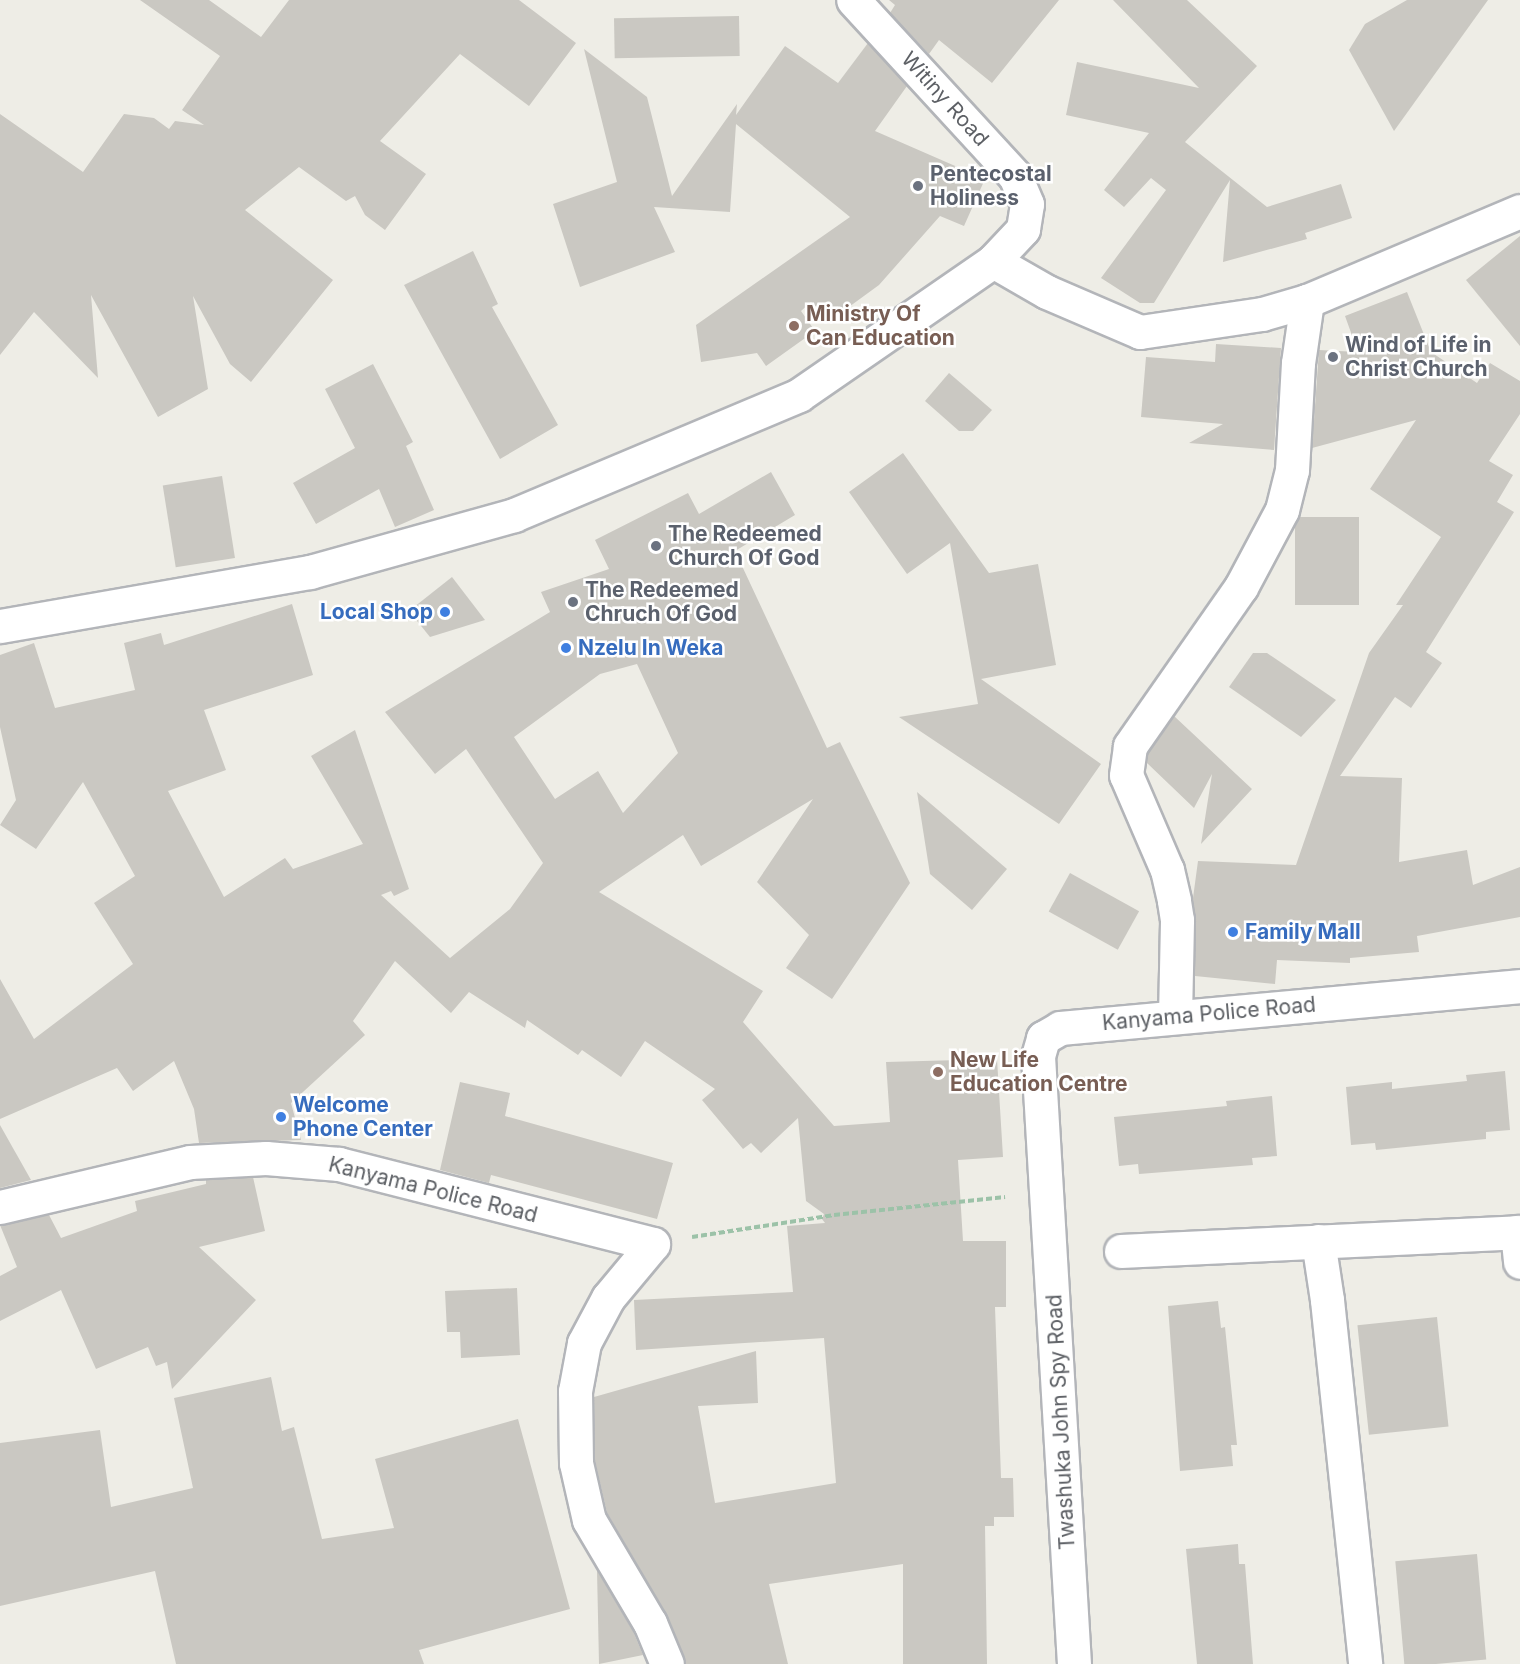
<!DOCTYPE html>
<style>
body{margin:0}
#map{position:relative;width:1520px;height:1664px;overflow:hidden;background:#eeede6;font-family:Inter,sans-serif}
div>[style]{position:absolute}
.building>*{inset:0;background:#cac8c2;transform-origin:0 0}
.path>*{height:4px;margin-top:-2px;transform-origin:0;background:repeating-linear-gradient(90deg,#9cc2a8 0 6px,transparent 0 9px)}
.roads{filter:drop-shadow(2px 0 #b3b5b9) drop-shadow(-2px 0 #b3b5b9) drop-shadow(0 2px #b3b5b9) drop-shadow(0 -2px #b3b5b9)}
.minor>*{height:33px;margin:-16.5px;padding:0 16.5px;transform-origin:16.5px;border-radius:16.5px;background:#fff}
.dots>*{width:16px;height:16px;translate:-50% -50%;box-sizing:border-box;border:3px solid #fff;border-radius:50%}
span{translate:-50% -50%;white-space:nowrap;text-align:center;line-height:1.15;-webkit-text-stroke:5px #fff;paint-order:stroke}
.street-label{font-size:21px;color:#5d6065}
.worship-label{font-size:21px;color:#5b616d;font-weight:700}
.left{translate:0 -50%;text-align:left}
.education-label{font-size:21px;color:#785e54;font-weight:700}
.shop-label{font-size:21px;color:#366cbe;font-weight:700}
.right{translate:-100% -50%;text-align:right}
</style>
<div id="map">
<div class="building">
<i style="clip-path:polygon(140px 0,209px 0,261px 37px,289px 0,519px 0,576px 43px,529px 106px,460px 54px,380px 141px,426px 174px,385px 230px,365px 215px,355px 196px,346px 201px,299px 167px,245px 210px,333px 280px,251px 382px,230px 364px,193px 296px,208px 389px,158px 417px,91px 295px,98px 378px,34px 312px,0 355px,0 114px,83px 172px,124px 114px,154px 118px,169px 129px,175px 121px,204px 125px,182px 110px,220px 56px)"></i>
<i style="clip-path:polygon(889px 0,1059px 0,992px 83px,939px 40px,929px 54px,890px 13px,895px 5px)"></i>
<i style="clip-path:polygon(1113px 0,1187px 0,1257px 66px,1185px 142px,1267px 207px,1341px 184px,1352px 218px,1305px 233px,1307px 239px,1223px 262px,1230px 180px,1154px 303px,1140px 303px,1101px 278px,1166px 190px,1151px 178px,1124px 207px,1104px 190px,1149px 133px,1066px 115px,1077px 62px,1199px 88px)"></i>
<i style="clip-path:polygon(1407px 0,1488px 0,1394px 131px,1349px 50px,1365px 24px)"></i>
<i style="left:739px;top:16px;width:40px;height:125px;rotate:89deg"></i>
<i style="clip-path:polygon(868px 43px,907px 86px,875px 131px,985px 179px,964px 226px,940px 216px,879px 285px,831px 320px,811px 302px,801px 311px,815px 331px,766px 366px,757px 353px,701px 362px,696px 325px,850px 217px,736px 124px,730px 212px,654px 207px,675px 252px,580px 287px,553px 204px,617px 182px,584px 49px,647px 97px,672px 196px,737px 104px,736px 115px,785px 46px,838px 83px)"></i>
<i style="clip-path:polygon(1520px 236px,1520px 346px,1466px 280px)"></i>
<i style="clip-path:polygon(473px 251px,498px 304px,492px 307px,558px 425px,500px 459px,404px 285px)"></i>
<i style="clip-path:polygon(1407px 292px,1431px 352px,1477px 383px,1490px 363px,1520px 381px,1520px 414px,1489px 461px,1513px 475px,1497px 502px,1514px 512px,1426px 652px,1442px 663px,1411px 708px,1395px 697px,1340px 776px,1402px 778px,1399px 862px,1467px 850px,1473px 885px,1520px 867px,1520px 917px,1417px 936px,1419px 952px,1350px 958px,1350px 963px,1277px 960px,1275px 984px,1195px 976px,1193px 898px,1198px 861px,1296px 865px,1369px 653px,1403px 605px,1396px 605px,1441px 537px,1370px 489px,1416px 420px,1312px 448px,1319px 350px,1358px 352px,1345px 316px)"></i>
<i style="clip-path:polygon(1216px 344px,1281px 348px,1274px 450px,1189px 443px,1223px 424px,1141px 417px,1146px 357px,1215px 362px)"></i>
<i style="clip-path:polygon(373px 364px,413px 442px,406px 446px,434px 510px,395px 527px,379px 489px,316px 524px,293px 483px,355px 448px,325px 389px)"></i>
<i style="clip-path:polygon(949px 373px,992px 410px,973px 431px,959px 431px,925px 401px)"></i>
<i style="clip-path:polygon(903px 453px,989px 573px,1038px 564px,1056px 665px,981px 679px,1101px 764px,1059px 824px,899px 717px,978px 704px,950px 543px,907px 574px,849px 492px)"></i>
<i style="clip-path:polygon(evenodd,771px 472px,795px 515px,735px 551px,827px 748px,840px 742px,910px 883px,832px 999px,786px 968px,809px 935px,757px 882px,813px 799px,701px 866px,683px 835px,599px 892px,763px 991px,743px 1022px,834px 1126px,890px 1122px,886px 1062px,997px 1059px,1003px 1157px,958px 1160px,963px 1241px,1006px 1241px,1006px 1307px,995px 1307px,1001px 1478px,1013px 1478px,1014px 1517px,994px 1517px,994px 1526px,985px 1526px,987px 1664px,903px 1664px,903px 1564px,769px 1584px,788px 1664px,685px 1664px,666px 1614px,607px 1513px,595px 1461px,594px 1397px,756px 1351px,758px 1403px,698px 1406px,715px 1503px,836px 1483px,824px 1338px,636px 1350px,634px 1300px,793px 1292px,787px 1226px,825px 1223px,822px 1219px,824px 1214px,806px 1201px,798px 1118px,761px 1153px,751px 1143px,743px 1149px,702px 1100px,715px 1089px,645px 1041px,621px 1077px,582px 1050px,578px 1055px,527px 1020px,525px 1028px,469px 992px,451px 1013px,395px 961px,353px 1021px,365px 1035px,291px 1103px,301px 1140px,199px 1143px,194px 1109px,174px 1061px,133px 1091px,117px 1068px,0 1119px,0 979px,34px 1039px,133px 964px,94px 903px,135px 876px,83px 782px,36px 849px,0 825px,16px 800px,0 727px,0 655px,34px 643px,55px 708px,135px 690px,124px 643px,161px 633px,164px 645px,292px 604px,313px 675px,204px 710px,226px 770px,168px 791px,224px 897px,285px 858px,293px 869px,363px 844px,311px 756px,355px 730px,409px 889px,394px 896px,391px 891px,381px 895px,450px 958px,510px 909px,543px 863px,466px 749px,435px 774px,385px 712px,550px 612px,541px 592px,609px 569px,595px 540px,688px 493px,699px 514px,771px 472px,637px 664px,678px 753px,623px 813px,598px 771px,555px 799px,514px 737px,600px 674px,637px 664px)"></i>
<i style="left:222px;top:476px;width:83px;height:60px;rotate:81deg"></i>
<i style="clip-path:polygon(1299px 517px,1359px 517px,1359px 605px,1295px 605px,1295px 526px)"></i>
<i style="clip-path:polygon(452px 577px,485px 620px,430px 637px,409px 611px)"></i>
<i style="clip-path:polygon(1253px 653px,1267px 653px,1336px 700px,1301px 737px,1229px 687px)"></i>
<i style="clip-path:polygon(1174px 716px,1252px 789px,1201px 844px,1212px 774px,1194px 808px,1147px 763px,1148px 753px)"></i>
<i style="clip-path:polygon(917px 792px,1007px 869px,972px 910px,930px 874px)"></i>
<i style="left:1070px;top:873px;width:79px;height:44px;rotate:29deg"></i>
<i style="clip-path:polygon(1505px 1071px,1510px 1130px,1486px 1132px,1486px 1139px,1376px 1150px,1375px 1143px,1351px 1145px,1346px 1087px,1392px 1082px,1392px 1089px,1467px 1081px,1466px 1075px)"></i>
<i style="clip-path:polygon(460px 1082px,510px 1093px,505px 1116px,673px 1163px,657px 1219px,491px 1175px,489px 1183px,440px 1170px)"></i>
<i style="clip-path:polygon(1272px 1096px,1277px 1156px,1252px 1158px,1253px 1165px,1139px 1174px,1138px 1164px,1119px 1166px,1114px 1117px,1227px 1106px,1226px 1101px)"></i>
<i style="clip-path:polygon(0 1125px,31px 1180px,0 1188px)"></i>
<i style="clip-path:polygon(253px 1177px,265px 1231px,199px 1247px,256px 1300px,172px 1389px,167px 1362px,156px 1366px,148px 1347px,96px 1369px,61px 1290px,0 1321px,0 1276px,17px 1267px,0 1225px,49px 1215px,61px 1238px,137px 1211px,135px 1201px,206px 1184px,206px 1180px)"></i>
<i style="clip-path:polygon(517px 1288px,520px 1355px,461px 1358px,460px 1332px,447px 1332px,445px 1291px)"></i>
<i style="clip-path:polygon(1218px 1301px,1221px 1328px,1225px 1327px,1237px 1445px,1231px 1445px,1233px 1466px,1180px 1471px,1168px 1306px)"></i>
<i style="left:1437px;top:1317px;width:110px;height:80px;rotate:84deg"></i>
<i style="clip-path:polygon(271px 1377px,282px 1431px,294px 1427px,322px 1539px,394px 1528px,375px 1459px,518px 1419px,570px 1609px,419px 1650px,424px 1664px,176px 1664px,155px 1571px,0 1606px,0 1443px,100px 1430px,111px 1507px,193px 1488px,174px 1398px)"></i>
<i style="clip-path:polygon(1238px 1544px,1239px 1564px,1245px 1564px,1253px 1664px,1197px 1664px,1186px 1549px)"></i>
<i style="left:1477px;top:1554px;width:106px;height:82px;rotate:85deg"></i>
<i style="clip-path:polygon(597px 1570px,633px 1631px,643px 1655px,599px 1664px)"></i>
</div>
<div class="path">
<i style="left:692px;top:1237px;width:144px;rotate:-8.8deg"></i>
<i style="left:834px;top:1215px;width:172px;rotate:-6deg"></i>
</div>
<div class="roads">
<div class="minor">
<i style="left:993px;top:261px;width:62px;rotate:29.9deg"></i>
<i style="left:1047px;top:292px;width:101px;rotate:23.3deg"></i>
<i style="left:1140px;top:332px;width:123px;rotate:-8.4deg"></i>
<i style="left:1262px;top:314px;width:47px;rotate:-16.1deg"></i>
<i style="left:1307px;top:301px;width:231px;rotate:-22.9deg"></i>
<i style="left:0;top:626px;width:315px;rotate:-9.9deg"></i>
<i style="left:310px;top:572px;width:212px;rotate:-15.6deg"></i>
<i style="left:514px;top:515px;width:309px;rotate:-22.8deg"></i>
<i style="left:799px;top:395px;width:236px;rotate:-34.6deg"></i>
<i style="left:993px;top:261px;width:44px;rotate:-46.8deg"></i>
<i style="left:1023px;top:229px;width:25px;rotate:-81deg"></i>
<i style="left:1027px;top:204px;width:30px;rotate:-113deg"></i>
<i style="left:1015px;top:176px;width:239px;rotate:-132.6deg"></i>
<i style="left:1175px;top:1017px;width:97px;rotate:-88.8deg"></i>
<i style="left:1177px;top:920px;width:20px;rotate:-99deg"></i>
<i style="left:1174px;top:900px;width:31px;rotate:-103deg"></i>
<i style="left:1167px;top:870px;width:103px;rotate:-113.3deg"></i>
<i style="left:1126px;top:775px;width:29px;rotate:-82deg"></i>
<i style="left:1130px;top:746px;width:194px;rotate:-55.1deg"></i>
<i style="left:1241px;top:587px;width:87px;rotate:-62deg"></i>
<i style="left:1282px;top:510px;width:41px;rotate:-76deg"></i>
<i style="left:1292px;top:470px;width:107px;rotate:-86.8deg"></i>
<i style="left:1298px;top:363px;width:63px;rotate:-81.7deg"></i>
<i style="left:0;top:1207px;width:195px;rotate:-13.3deg"></i>
<i style="left:190px;top:1162px;width:76px;rotate:-3deg"></i>
<i style="left:266px;top:1158px;width:73px;rotate:4.7deg"></i>
<i style="left:339px;top:1164px;width:324px;rotate:14.3deg"></i>
<i style="left:653px;top:1244px;width:70px;rotate:129.8deg"></i>
<i style="left:608px;top:1298px;width:51px;rotate:118.1deg"></i>
<i style="left:584px;top:1343px;width:49px;rotate:100.6deg"></i>
<i style="left:575px;top:1391px;width:72px;rotate:89.2deg"></i>
<i style="left:576px;top:1463px;width:58px;rotate:77.2deg"></i>
<i style="left:589px;top:1520px;width:120px;rotate:59.4deg"></i>
<i style="left:650px;top:1623px;width:44px;rotate:67.5deg"></i>
<i style="left:1517px;top:1232px;width:30px;rotate:84deg"></i>
<i style="left:1318px;top:1241px;width:60px;rotate:81.3deg"></i>
<i style="left:1327px;top:1300px;width:366px;rotate:84deg"></i>
<i style="left:1121px;top:1251px;width:399px;rotate:-2.7deg"></i>
<i style="left:1074px;top:1664px;width:609px;rotate:-93.39deg"></i>
<i style="left:1038px;top:1056px;width:19px;rotate:-74deg"></i>
<i style="left:1043px;top:1038px;width:20px;rotate:-30deg"></i>
<i style="left:1060px;top:1028px;width:462px;rotate:-5.2deg"></i>
</div>
</div>
<div class="dots">
<i style="left:918px;top:186px;background:#6b7280"></i>
<i style="left:794px;top:326px;background:#8d6e63"></i>
<i style="left:1333px;top:357px;background:#6b7280"></i>
<i style="left:656px;top:546px;background:#6b7280"></i>
<i style="left:573px;top:602px;background:#6b7280"></i>
<i style="left:445px;top:612px;background:#3f7fe0"></i>
<i style="left:566px;top:648px;background:#3f7fe0"></i>
<i style="left:1233px;top:932px;background:#3f7fe0"></i>
<i style="left:938px;top:1072px;background:#8d6e63"></i>
<i style="left:281px;top:1117px;background:#3f7fe0"></i>
</div>
<div class="street-label">
<span style="left:945px;top:99px;rotate:48deg">Witiny Road</span>
<span style="left:1209px;top:1014px;rotate:-5deg">Kanyama Police Road</span>
<span style="left:433px;top:1190px;rotate:14deg">Kanyama Police Road</span>
<span style="left:1061px;top:1422px;rotate:-93deg">Twashuka John Spy Road</span>
</div>
<div class="worship-label">
<span class="left" style="left:930px;top:186px">Pentecostal<br>Holiness</span>
<span class="left" style="left:1345px;top:357px">Wind of Life in<br>Christ Church</span>
<span class="left" style="left:668px;top:546px">The Redeemed<br>Church Of God</span>
<span class="left" style="left:585px;top:602px">The Redeemed<br>Chruch Of God</span>
</div>
<div class="education-label">
<span class="left" style="left:806px;top:326px">Ministry Of<br>Can Education</span>
<span class="left" style="left:950px;top:1072px">New Life<br>Education Centre</span>
</div>
<div class="shop-label">
<span class="right" style="left:433px;top:612px">Local Shop</span>
<span class="left" style="left:578px;top:648px">Nzelu In Weka</span>
<span class="left" style="left:1245px;top:932px">Family Mall</span>
<span class="left" style="left:293px;top:1117px">Welcome<br>Phone Center</span>
</div>
</div>
